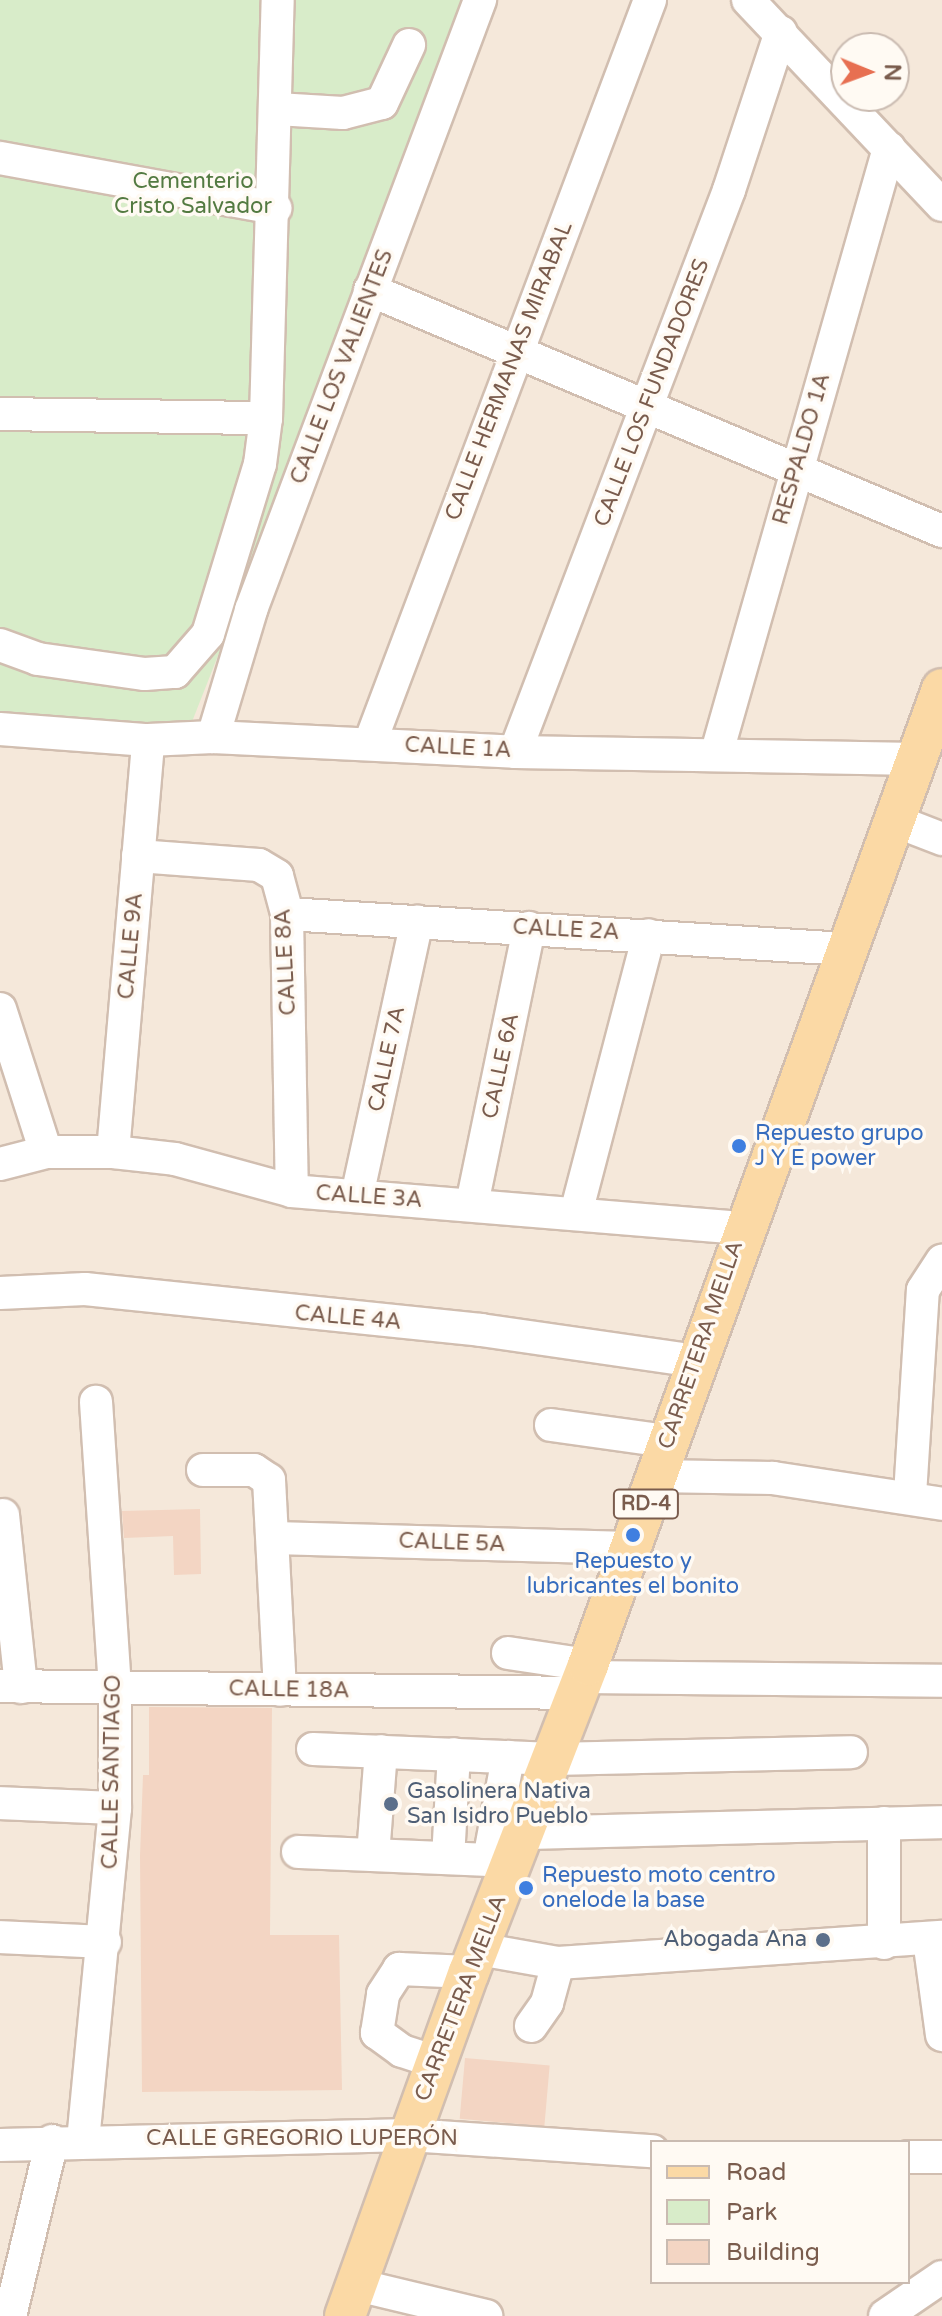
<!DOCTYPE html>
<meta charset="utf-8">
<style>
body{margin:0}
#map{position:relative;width:942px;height:2316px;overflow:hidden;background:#fdf6ec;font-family:"Varela Round",sans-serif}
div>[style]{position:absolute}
.residential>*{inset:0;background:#f5e8da}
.green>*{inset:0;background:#d8ecc9}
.building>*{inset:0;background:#f3d5c3;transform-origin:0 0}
.roads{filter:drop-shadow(2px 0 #d1beb0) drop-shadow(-2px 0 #d1beb0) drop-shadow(0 2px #d1beb0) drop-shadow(0 -2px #d1beb0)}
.minor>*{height:32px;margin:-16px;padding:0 16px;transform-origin:16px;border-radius:16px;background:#fff}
.major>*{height:40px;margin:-20px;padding:0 20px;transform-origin:20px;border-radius:20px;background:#fbd9a5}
.dots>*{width:22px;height:22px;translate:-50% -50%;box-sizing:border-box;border:4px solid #fffaf3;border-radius:50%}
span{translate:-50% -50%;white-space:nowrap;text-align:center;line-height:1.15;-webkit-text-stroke:7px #fffaf3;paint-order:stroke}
.shield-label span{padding:2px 6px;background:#fffaf3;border:2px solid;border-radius:6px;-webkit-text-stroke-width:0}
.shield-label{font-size:20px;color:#7a5c4d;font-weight:700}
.park-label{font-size:22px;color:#537a41}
.street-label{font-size:22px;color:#7a5c4d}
.shop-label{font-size:22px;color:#366cbe}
.left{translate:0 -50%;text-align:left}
.service-label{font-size:22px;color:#4e5e75}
.right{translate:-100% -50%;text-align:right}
.legend{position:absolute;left:650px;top:2140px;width:260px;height:144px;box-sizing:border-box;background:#fffaf3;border:2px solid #cabbb1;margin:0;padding:10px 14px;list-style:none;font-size:24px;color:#7a5c4d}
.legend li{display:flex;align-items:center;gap:16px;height:40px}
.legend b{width:40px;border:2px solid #cabbb1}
.north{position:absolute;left:830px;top:32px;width:80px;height:80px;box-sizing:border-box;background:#fffaf3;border:2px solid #cabbb1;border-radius:50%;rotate:91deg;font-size:22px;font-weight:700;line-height:32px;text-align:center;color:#7a5c4d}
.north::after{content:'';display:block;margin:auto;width:28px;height:36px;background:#e76f51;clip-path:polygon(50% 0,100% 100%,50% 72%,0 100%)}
</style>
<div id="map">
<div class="residential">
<i style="clip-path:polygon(evenodd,0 0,942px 0,942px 2316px,0 2316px,0 0,846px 48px,894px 48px,894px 96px,846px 96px,846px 48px,0 0,652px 2142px,908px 2142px,908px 2282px,652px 2282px,652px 2142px)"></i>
</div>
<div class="green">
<i style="clip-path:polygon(0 0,476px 0,186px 737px,0 725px)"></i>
</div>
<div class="building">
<i style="clip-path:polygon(200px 1509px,201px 1574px,174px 1575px,173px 1536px,124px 1538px,122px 1511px)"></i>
<i style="clip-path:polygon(149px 1707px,272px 1708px,270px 1935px,339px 1935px,342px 2090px,142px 2092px,140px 1856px,143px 1775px,149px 1775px)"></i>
<i style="left:465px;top:2058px;width:85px;height:61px;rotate:5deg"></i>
</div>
<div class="roads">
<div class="minor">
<i style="left:748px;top:0;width:282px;rotate:46.6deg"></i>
<i style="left:277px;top:109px;width:66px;rotate:3.5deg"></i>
<i style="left:343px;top:113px;width:40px;rotate:-14.4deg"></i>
<i style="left:382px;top:103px;width:64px;rotate:-65deg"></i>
<i style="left:0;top:158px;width:280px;rotate:10.3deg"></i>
<i style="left:370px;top:290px;width:621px;rotate:22.85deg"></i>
<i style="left:0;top:414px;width:266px;rotate:0.9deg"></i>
<i style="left:0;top:645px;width:40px;rotate:20.2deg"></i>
<i style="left:38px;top:659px;width:108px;rotate:8deg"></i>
<i style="left:145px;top:674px;width:30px;rotate:-4deg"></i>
<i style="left:175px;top:672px;width:50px;rotate:-49deg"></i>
<i style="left:208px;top:634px;width:178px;rotate:-73deg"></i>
<i style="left:260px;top:464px;width:46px;rotate:-82.6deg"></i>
<i style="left:266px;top:418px;width:418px;rotate:-88.4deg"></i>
<i style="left:0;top:729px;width:148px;rotate:4.3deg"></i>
<i style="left:148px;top:740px;width:65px;rotate:-2.6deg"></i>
<i style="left:213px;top:737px;width:302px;rotate:2.8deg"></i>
<i style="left:515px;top:752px;width:402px;rotate:1deg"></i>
<i style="left:213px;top:737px;width:133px;rotate:-73.3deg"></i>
<i style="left:251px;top:610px;width:652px;rotate:-69.42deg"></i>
<i style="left:370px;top:743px;width:794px;rotate:-69.35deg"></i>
<i style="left:515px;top:752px;width:601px;rotate:-69.15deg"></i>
<i style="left:729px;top:190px;width:166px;rotate:-71.8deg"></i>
<i style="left:717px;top:752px;width:628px;rotate:-74.1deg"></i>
<i style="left:893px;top:820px;width:53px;rotate:21.2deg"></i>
<i style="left:138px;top:856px;width:121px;rotate:4.3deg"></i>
<i style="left:259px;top:865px;width:21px;rotate:31deg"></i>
<i style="left:277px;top:876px;width:39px;rotate:75deg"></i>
<i style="left:287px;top:914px;width:277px;rotate:89deg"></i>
<i style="left:287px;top:914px;width:559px;rotate:3.59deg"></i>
<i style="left:0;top:1009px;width:150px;rotate:72.2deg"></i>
<i style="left:113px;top:1152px;width:413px;rotate:-85.1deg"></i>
<i style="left:0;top:1164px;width:48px;rotate:-14.6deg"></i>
<i style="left:46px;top:1152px;width:67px"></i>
<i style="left:113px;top:1152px;width:62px;rotate:6.4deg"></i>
<i style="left:175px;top:1159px;width:121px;rotate:15.3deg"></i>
<i style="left:292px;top:1191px;width:453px;rotate:4.7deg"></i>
<i style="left:357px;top:1196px;width:281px;rotate:-77.7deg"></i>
<i style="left:472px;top:1204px;width:282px;rotate:-78.3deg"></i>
<i style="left:576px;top:1213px;width:287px;rotate:-75.3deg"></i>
<i style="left:0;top:1293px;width:85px;rotate:-2.7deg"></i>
<i style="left:85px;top:1289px;width:398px;rotate:5.9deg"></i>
<i style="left:481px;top:1330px;width:216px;rotate:8.2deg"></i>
<i style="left:551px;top:1425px;width:117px;rotate:7.9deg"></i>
<i style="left:203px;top:1470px;width:51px"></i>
<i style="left:254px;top:1470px;width:18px;rotate:34deg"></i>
<i style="left:269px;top:1480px;width:210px;rotate:87deg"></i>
<i style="left:655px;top:1476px;width:118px;rotate:1deg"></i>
<i style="left:773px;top:1478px;width:171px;rotate:8.7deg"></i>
<i style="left:910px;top:1495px;width:205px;rotate:-86.4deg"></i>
<i style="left:923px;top:1290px;width:35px;rotate:-57deg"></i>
<i style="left:3px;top:1515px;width:173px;rotate:84deg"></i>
<i style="left:273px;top:1538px;width:358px;rotate:1.6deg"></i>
<i style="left:508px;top:1653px;width:81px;rotate:8.5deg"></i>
<i style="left:584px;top:1677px;width:358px;rotate:0.6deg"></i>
<i style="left:0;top:1686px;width:578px;rotate:0.69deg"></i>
<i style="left:313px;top:1749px;width:240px;rotate:2.4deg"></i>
<i style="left:553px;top:1759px;width:298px;rotate:-1.3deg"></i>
<i style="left:0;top:1803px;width:115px;rotate:2.5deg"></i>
<i style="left:884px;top:1823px;width:120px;rotate:90deg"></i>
<i style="left:526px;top:1833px;width:416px;rotate:-1.5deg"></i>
<i style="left:298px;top:1852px;width:217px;rotate:2.4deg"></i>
<i style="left:373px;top:1855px;width:104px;rotate:-85.6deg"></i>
<i style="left:448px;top:1858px;width:104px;rotate:-86.7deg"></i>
<i style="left:489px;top:1860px;width:105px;rotate:-79.5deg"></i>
<i style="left:0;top:1937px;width:105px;rotate:2.7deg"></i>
<i style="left:929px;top:1939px;width:97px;rotate:82.3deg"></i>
<i style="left:479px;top:1949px;width:80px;rotate:10deg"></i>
<i style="left:558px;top:1963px;width:385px;rotate:-3.9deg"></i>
<i style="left:531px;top:2026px;width:28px;rotate:-55deg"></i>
<i style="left:547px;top:2003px;width:41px;rotate:-74.6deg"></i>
<i style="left:436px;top:2062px;width:36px;rotate:-162deg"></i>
<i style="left:402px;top:2051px;width:31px;rotate:-144deg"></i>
<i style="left:377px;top:2033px;width:39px;rotate:-81deg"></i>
<i style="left:383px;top:1994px;width:30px;rotate:-57deg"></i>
<i style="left:399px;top:1969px;width:70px;rotate:2.5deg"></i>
<i style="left:83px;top:2141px;width:335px;rotate:-84.5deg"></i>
<i style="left:115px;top:1808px;width:120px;rotate:-90deg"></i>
<i style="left:115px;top:1688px;width:287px;rotate:-93.8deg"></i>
<i style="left:0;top:2145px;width:409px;rotate:-1.4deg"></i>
<i style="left:409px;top:2135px;width:244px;rotate:3.8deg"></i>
<i style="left:908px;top:2157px;width:34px"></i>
<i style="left:357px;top:2285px;width:133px;rotate:13.5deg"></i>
<i style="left:10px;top:2316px;width:180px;rotate:-76.5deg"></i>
<i style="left:885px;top:2316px;width:69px;rotate:-34.4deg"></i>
</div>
<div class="major">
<i style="left:345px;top:2316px;width:366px;rotate:-70.2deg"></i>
<i style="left:469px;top:1972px;width:329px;rotate:-68.8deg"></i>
<i style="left:588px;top:1665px;width:1038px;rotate:-70.06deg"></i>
</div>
</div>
<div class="dots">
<i style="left:739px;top:1146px;background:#3f7fe0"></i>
<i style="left:633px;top:1535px;background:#3f7fe0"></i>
<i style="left:391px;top:1804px;background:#5c6f8a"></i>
<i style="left:526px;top:1888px;background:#3f7fe0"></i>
<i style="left:823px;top:1940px;background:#5c6f8a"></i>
</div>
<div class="shield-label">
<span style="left:646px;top:1504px">RD-4</span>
</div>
<div class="park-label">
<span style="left:193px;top:194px">Cementerio<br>Cristo Salvador</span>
</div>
<div class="street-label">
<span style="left:342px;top:367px;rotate:-69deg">CALLE LOS VALIENTES</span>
<span style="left:509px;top:371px;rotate:-69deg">CALLE HERMANAS MIRABAL</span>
<span style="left:652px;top:393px;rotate:-69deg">CALLE LOS FUNDADORES</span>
<span style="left:802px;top:449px;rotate:-74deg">RESPALDO 1A</span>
<span style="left:458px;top:748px;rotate:3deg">CALLE 1A</span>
<span style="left:566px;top:930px;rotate:3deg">CALLE 2A</span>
<span style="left:131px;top:946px;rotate:-85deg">CALLE 9A</span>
<span style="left:286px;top:962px;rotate:-93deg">CALLE 8A</span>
<span style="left:387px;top:1059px;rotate:-78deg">CALLE 7A</span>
<span style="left:501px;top:1066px;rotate:-78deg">CALLE 6A</span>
<span style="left:369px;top:1197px;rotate:4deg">CALLE 3A</span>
<span style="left:348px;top:1318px;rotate:5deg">CALLE 4A</span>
<span style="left:701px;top:1345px;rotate:-71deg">CARRETERA MELLA</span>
<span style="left:452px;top:1543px;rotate:2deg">CALLE 5A</span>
<span style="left:289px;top:1690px;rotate:1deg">CALLE 18A</span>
<span style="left:112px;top:1772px;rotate:-89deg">CALLE SANTIAGO</span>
<span style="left:461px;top:1998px;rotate:-69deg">CARRETERA MELLA</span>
<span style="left:302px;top:2139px">CALLE GREGORIO LUPERÓN</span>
</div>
<div class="shop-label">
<span class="left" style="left:755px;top:1146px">Repuesto grupo<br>J Y E power</span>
<span style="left:633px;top:1574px">Repuesto y<br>lubricantes el bonito</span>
<span class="left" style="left:542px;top:1888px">Repuesto moto centro<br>onelode la base</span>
</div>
<div class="service-label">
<span class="left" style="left:407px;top:1804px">Gasolinera Nativa<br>San Isidro Pueblo</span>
<span class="right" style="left:807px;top:1940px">Abogada Ana</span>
</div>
<ul class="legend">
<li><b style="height:10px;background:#fbd9a5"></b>Road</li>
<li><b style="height:22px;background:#d8ecc9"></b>Park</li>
<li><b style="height:22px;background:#f3d5c3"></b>Building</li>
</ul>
<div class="north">N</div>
</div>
